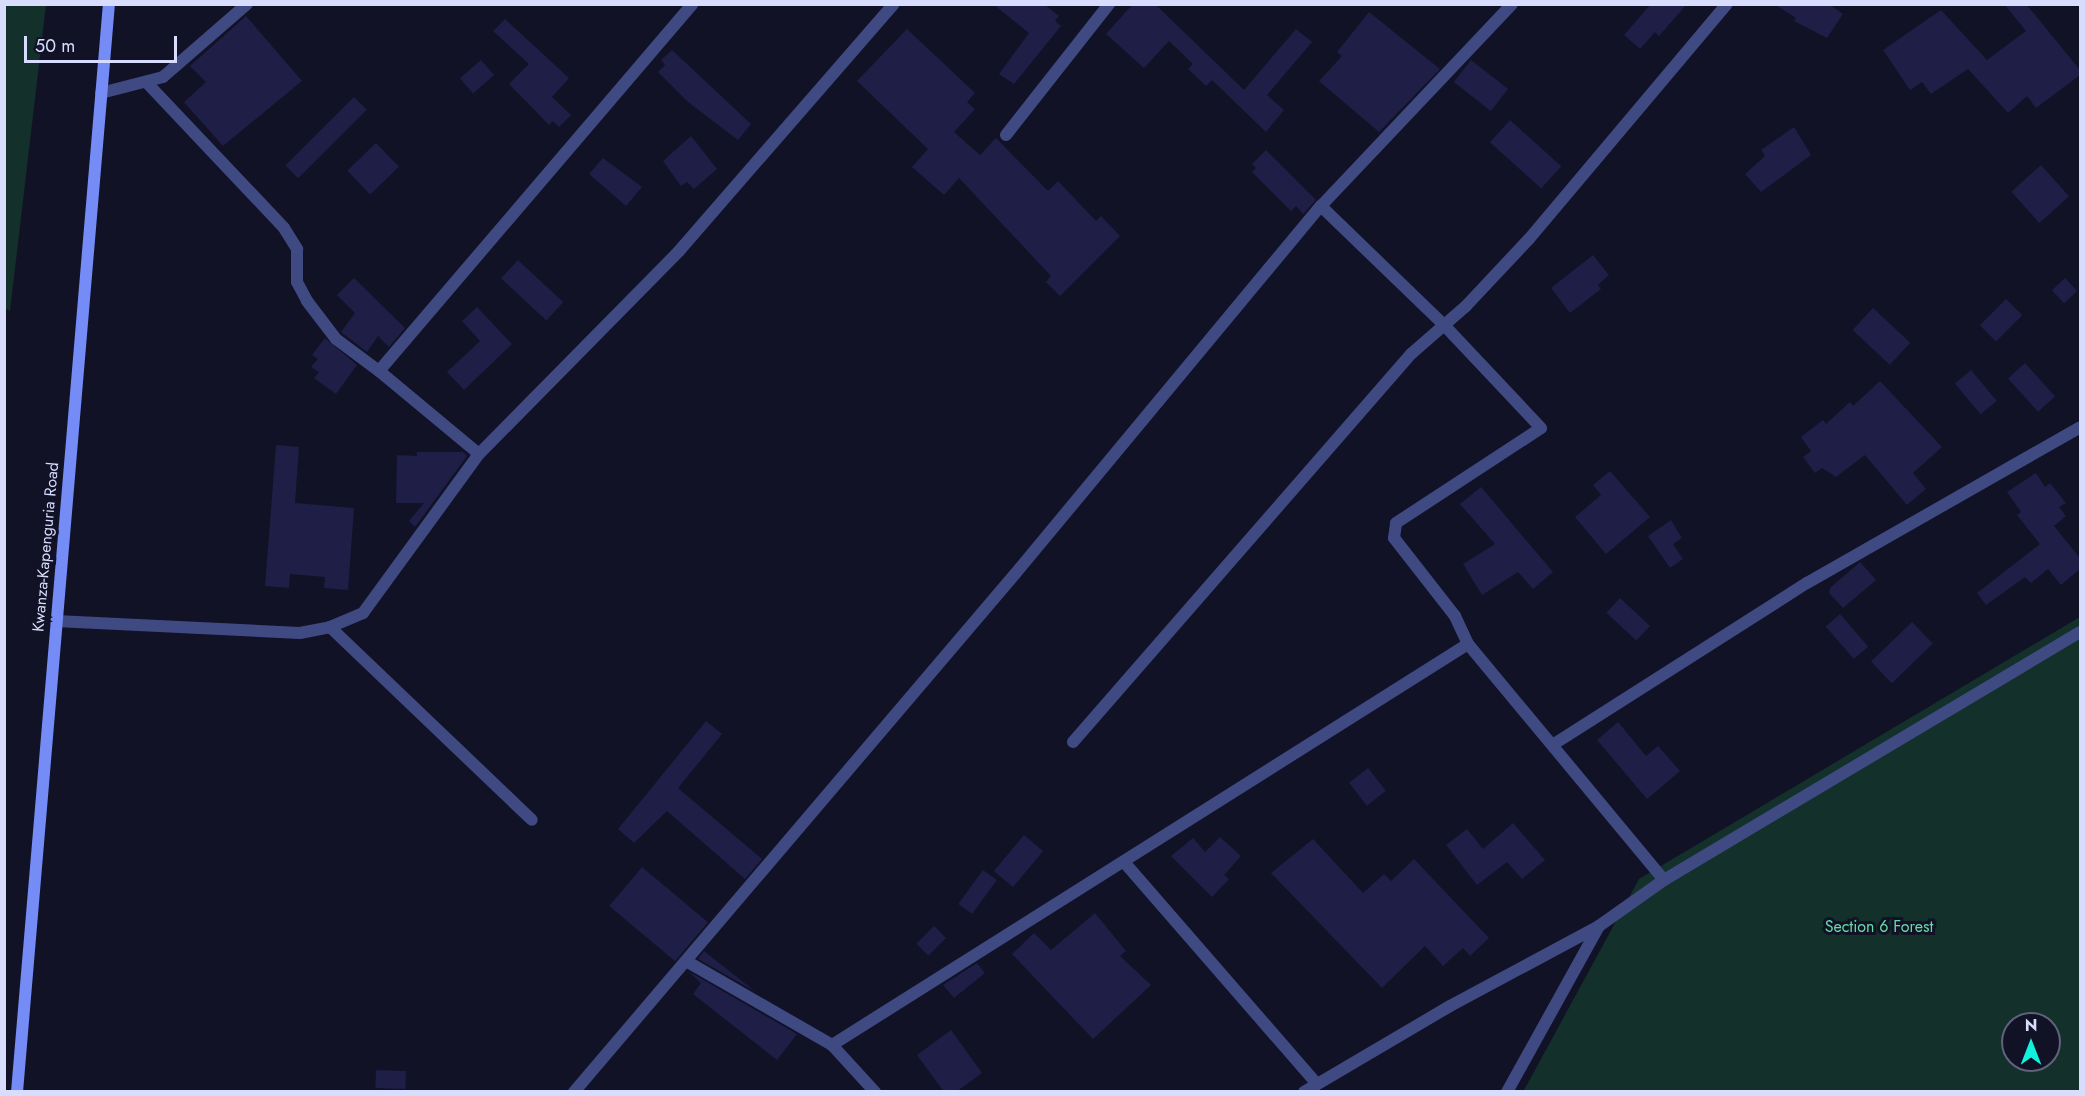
<!DOCTYPE html>
<style>
body{margin:0}
#map{position:relative;width:2085px;height:1096px;overflow:hidden;background:#111226;font-family:Jost,sans-serif}
div>[style]{position:absolute}
.green>*{inset:0;background:#14302a}
.building>*{inset:0;background:#1e1e46;transform-origin:0 0}
.street>*{height:12px;margin:-6px;padding:0 6px;transform-origin:6px;border-radius:6px;background:#3f4a83}
.secondary>*{height:12px;margin:-6px;padding:0 6px;transform-origin:6px;border-radius:6px;background:#758cf7}
span{translate:-50% -50%;white-space:nowrap;text-align:center;line-height:1.15;-webkit-text-stroke:6px #111226;paint-order:stroke}
.street-label{font-size:16px;color:#d8dcfd}
.park-label{font-size:16px;color:#68daa6}
.frame{position:absolute;inset:0;border:6px solid #d8dcfd;pointer-events:none}
.north{position:absolute;left:2001px;top:1012px;width:60px;height:60px;box-sizing:border-box;background:#111226;border:2px solid #61637c;border-radius:50%;rotate:0deg;font-size:16px;font-weight:700;line-height:24px;text-align:center;color:#d8dcfd}
.north::after{content:'';display:block;margin:auto;width:21px;height:27px;background:#10f2db;clip-path:polygon(50% 0,100% 100%,50% 72%,0 100%)}
.scale{position:absolute;left:24px;top:36px;width:153px;height:27px;box-sizing:border-box;border:3px solid #d8dcfd;border-top:0;padding-left:8px;font-size:18px;line-height:21px;white-space:nowrap;color:#d8dcfd;-webkit-text-stroke:4px #111226;paint-order:stroke}
</style>
<div id="map">
<div class="green">
<i style="clip-path:polygon(4px 5px,46px 5px,10px 311px,4px 308px)"></i>
<i style="clip-path:polygon(evenodd,2080px 617px,2080px 1091px,1523px 1092px,1639px 879px,2080px 617px,2013px 1024px,2049px 1024px,2049px 1060px,2013px 1060px,2013px 1024px)"></i>
</div>
<div class="building">
<i style="clip-path:polygon(993px 4px,1044px 4px,1059px 16px,1055px 21px,1061px 26px,1014px 84px,999px 74px,1029px 33px)"></i>
<i style="clip-path:polygon(1133px 4px,1155px 4px,1244px 90px,1296px 29px,1312px 42px,1267px 95px,1284px 110px,1266px 132px,1212px 80px,1206px 86px,1188px 69px,1193px 64px,1169px 41px,1144px 68px,1106px 34px)"></i>
<i style="clip-path:polygon(1651px 4px,1687px 4px,1659px 36px,1655px 32px,1640px 49px,1624px 35px)"></i>
<i style="clip-path:polygon(1774px 4px,1829px 4px,1843px 14px,1827px 38px,1794px 21px,1796px 18px)"></i>
<i style="clip-path:polygon(2004px 4px,2026px 4px,2080px 70px,2080px 75px,2036px 108px,2027px 96px,2008px 113px,1968px 69px,1931px 94px,1922px 82px,1910px 90px,1883px 50px,1941px 10px,1987px 60px,2026px 31px)"></i>
<i style="clip-path:polygon(1369px 12px,1440px 69px,1379px 132px,1319px 81px,1342px 56px,1337px 52px)"></i>
<i style="clip-path:polygon(246px 16px,302px 81px,223px 146px,184px 102px,206px 82px,190px 66px)"></i>
<i style="clip-path:polygon(505px 19px,569px 78px,552px 97px,571px 115px,559px 127px,553px 121px,549px 125px,509px 84px,529px 64px,493px 31px)"></i>
<i style="clip-path:polygon(907px 29px,975px 93px,967px 102px,975px 109px,954px 132px,980px 155px,996px 138px,1048px 191px,1058px 181px,1096px 221px,1101px 216px,1120px 236px,1060px 296px,1046px 282px,1051px 276px,959px 178px,944px 195px,912px 167px,928px 149px,857px 81px)"></i>
<i style="clip-path:polygon(672px 50px,751px 124px,738px 140px,688px 102px,658px 72px,665px 65px,661px 60px)"></i>
<i style="left:481px;top:60px;width:20px;height:28px;rotate:49deg"></i>
<i style="left:1471px;top:60px;width:47px;height:28px;rotate:38deg"></i>
<i style="left:354px;top:97px;width:18px;height:97px;rotate:45deg"></i>
<i style="left:1510px;top:120px;width:69px;height:30px;rotate:42deg"></i>
<i style="clip-path:polygon(1794px 127px,1811px 155px,1761px 192px,1745px 174px,1765px 156px,1761px 150px)"></i>
<i style="clip-path:polygon(691px 136px,717px 169px,694px 189px,687px 182px,681px 186px,663px 161px)"></i>
<i style="left:376px;top:143px;width:33px;height:40px;rotate:46deg"></i>
<i style="clip-path:polygon(1266px 150px,1316px 200px,1303px 214px,1296px 206px,1291px 211px,1252px 172px,1256px 168px,1252px 164px)"></i>
<i style="clip-path:polygon(603px 158px,642px 187px,626px 206px,589px 174px)"></i>
<i style="left:2041px;top:165px;width:42px;height:40px;rotate:48deg"></i>
<i style="clip-path:polygon(1593px 255px,1609px 275px,1598px 285px,1601px 289px,1570px 313px,1551px 288px)"></i>
<i style="left:518px;top:260px;width:62px;height:25px;rotate:43deg"></i>
<i style="clip-path:polygon(354px 278px,405px 328px,389px 347px,378px 336px,367px 352px,341px 332px,355px 313px,337px 295px)"></i>
<i style="left:2065px;top:278px;width:18px;height:18px;rotate:47deg"></i>
<i style="left:2006px;top:299px;width:23px;height:37px;rotate:45deg"></i>
<i style="clip-path:polygon(477px 307px,512px 344px,464px 390px,447px 372px,480px 341px,462px 321px)"></i>
<i style="left:1873px;top:308px;width:51px;height:30px;rotate:43deg"></i>
<i style="clip-path:polygon(325px 338px,357px 365px,336px 394px,314px 378px,319px 372px,311px 367px,318px 359px,312px 355px)"></i>
<i style="left:2025px;top:363px;width:45px;height:23px;rotate:48deg"></i>
<i style="left:1971px;top:370px;width:40px;height:21px;rotate:50deg"></i>
<i style="clip-path:polygon(1880px 381px,1942px 447px,1913px 473px,1926px 489px,1907px 505px,1865px 455px,1836px 477px,1822px 468px,1815px 473px,1803px 457px,1811px 451px,1801px 437px,1823px 420px,1826px 424px,1850px 402px,1853px 406px)"></i>
<i style="clip-path:polygon(276px 445px,299px 447px,295px 503px,354px 508px,348px 590px,324px 588px,325px 577px,290px 574px,289px 588px,265px 586px)"></i>
<i style="clip-path:polygon(417px 452px,463px 452px,467px 456px,415px 527px,409px 521px,424px 503px,396px 503px,397px 455px,417px 456px)"></i>
<i style="clip-path:polygon(1610px 471px,1650px 517px,1606px 554px,1575px 517px,1601px 495px,1593px 485px)"></i>
<i style="clip-path:polygon(2036px 473px,2045px 487px,2050px 483px,2066px 503px,2059px 507px,2066px 516px,2054px 526px,2080px 558px,2080px 569px,2061px 585px,2048px 569px,2031px 583px,2025px 577px,1986px 605px,1977px 593px,2040px 544px,2017px 515px,2021px 512px,2007px 492px)"></i>
<i style="clip-path:polygon(1481px 487px,1553px 572px,1533px 589px,1518px 572px,1482px 595px,1463px 564px,1495px 544px,1460px 504px)"></i>
<i style="clip-path:polygon(1671px 520px,1682px 538px,1673px 544px,1683px 559px,1670px 568px,1648px 536px)"></i>
<i style="clip-path:polygon(1860px 562px,1876px 580px,1843px 608px,1829px 593px,1830px 588px)"></i>
<i style="left:1620px;top:598px;width:41px;height:20px;rotate:43deg"></i>
<i style="left:1840px;top:614px;width:43px;height:19px;rotate:49deg"></i>
<i style="left:1912px;top:622px;width:30px;height:57px;rotate:46deg"></i>
<i style="clip-path:polygon(706px 721px,722px 734px,678px 788px,762px 859px,745px 879px,667px 811px,634px 843px,618px 829px)"></i>
<i style="clip-path:polygon(1618px 722px,1646px 756px,1658px 746px,1680px 771px,1647px 799px,1597px 740px)"></i>
<i style="left:1368px;top:768px;width:29px;height:24px;rotate:52deg"></i>
<i style="clip-path:polygon(1513px 823px,1545px 860px,1522px 879px,1507px 862px,1477px 885px,1446px 845px,1467px 829px,1483px 849px)"></i>
<i style="left:1024px;top:835px;width:25px;height:47px;rotate:40deg"></i>
<i style="clip-path:polygon(1220px 837px,1241px 856px,1224px 875px,1229px 879px,1212px 897px,1171px 856px,1193px 838px,1205px 852px)"></i>
<i style="clip-path:polygon(1313px 839px,1363px 893px,1384px 874px,1391px 881px,1414px 859px,1489px 938px,1470px 956px,1463px 948px,1443px 966px,1425px 946px,1382px 988px,1271px 873px)"></i>
<i style="left:642px;top:867px;width:86px;height:51px;rotate:40deg"></i>
<i style="left:983px;top:870px;width:17px;height:42px;rotate:36deg"></i>
<i style="clip-path:polygon(1095px 913px,1126px 951px,1120px 956px,1151px 985px,1093px 1039px,1012px 954px,1034px 933px,1051px 950px)"></i>
<i style="left:934px;top:926px;width:17px;height:25px;rotate:45deg"></i>
<i style="clip-path:polygon(704px 951px,756px 992px,698px 959px)"></i>
<i style="clip-path:polygon(977px 963px,985px 973px,954px 998px,943px 985px)"></i>
<i style="clip-path:polygon(688px 971px,797px 1034px,777px 1060px,693px 994px,701px 983px)"></i>
<i style="clip-path:polygon(951px 1030px,982px 1073px,956px 1092px,944px 1092px,917px 1055px)"></i>
<i style="left:376px;top:1070px;width:30px;height:18px;rotate:2deg"></i>
</div>
<div class="street">
<i style="left:148px;top:84px;width:198px;rotate:46.6deg"></i>
<i style="left:284px;top:228px;width:25px;rotate:58deg"></i>
<i style="left:297px;top:249px;width:33px;rotate:90deg"></i>
<i style="left:297px;top:282px;width:21px;rotate:62deg"></i>
<i style="left:307px;top:301px;width:48px;rotate:52.7deg"></i>
<i style="left:336px;top:339px;width:54px;rotate:36.7deg"></i>
<i style="left:101px;top:93px;width:64px;rotate:-14.5deg"></i>
<i style="left:163px;top:77px;width:111px;rotate:-41deg"></i>
<i style="left:1006px;top:135px;width:167px;rotate:-51.8deg"></i>
<i style="left:479px;top:454px;width:130px;rotate:-140.3deg"></i>
<i style="left:379px;top:371px;width:482px;rotate:-49.5deg"></i>
<i style="left:56px;top:621px;width:244px;rotate:2.8deg"></i>
<i style="left:300px;top:633px;width:31px;rotate:-11deg"></i>
<i style="left:330px;top:627px;width:36px;rotate:-23deg"></i>
<i style="left:363px;top:613px;width:197px;rotate:-53.9deg"></i>
<i style="left:479px;top:454px;width:285px;rotate:-45.4deg"></i>
<i style="left:679px;top:251px;width:327px;rotate:-49deg"></i>
<i style="left:330px;top:627px;width:279px;rotate:43.7deg"></i>
<i style="left:1073px;top:742px;width:515px;rotate:-48.94deg"></i>
<i style="left:1411px;top:354px;width:73px;rotate:-41.1deg"></i>
<i style="left:1466px;top:306px;width:92px;rotate:-46.8deg"></i>
<i style="left:1529px;top:239px;width:307px;rotate:-49.9deg"></i>
<i style="left:1554px;top:744px;width:300px;rotate:-32.5deg"></i>
<i style="left:1807px;top:583px;width:314px;rotate:-29.7deg"></i>
<i style="left:1124px;top:862px;width:294px;rotate:49deg"></i>
<i style="left:1664px;top:880px;width:484px;rotate:-30.8deg"></i>
<i style="left:686px;top:961px;width:168px;rotate:29.9deg"></i>
<i style="left:832px;top:1045px;width:64px;rotate:47.5deg"></i>
<i style="left:832px;top:1045px;width:752px;rotate:-32.23deg"></i>
<i style="left:574px;top:1092px;width:680px;rotate:-49.59deg"></i>
<i style="left:1015px;top:574px;width:479px;rotate:-50.3deg"></i>
<i style="left:1321px;top:206px;width:278px;rotate:-46.6deg"></i>
<i style="left:1304px;top:1092px;width:169px;rotate:-30.5deg"></i>
<i style="left:1450px;top:1006px;width:169px;rotate:-28.2deg"></i>
<i style="left:1599px;top:926px;width:80px;rotate:-35.3deg"></i>
<i style="left:1664px;top:880px;width:307px;rotate:-129.7deg"></i>
<i style="left:1468px;top:644px;width:31px;rotate:-115deg"></i>
<i style="left:1455px;top:616px;width:99px;rotate:-128deg"></i>
<i style="left:1394px;top:538px;width:15px;rotate:-82deg"></i>
<i style="left:1396px;top:523px;width:173px;rotate:-33.2deg"></i>
<i style="left:1541px;top:428px;width:143px;rotate:-133.3deg"></i>
<i style="left:1443px;top:324px;width:170px;rotate:-136deg"></i>
<i style="left:1507px;top:1092px;width:190px;rotate:-61deg"></i>
</div>
<div class="secondary">
<i style="left:17px;top:1092px;width:1092px;rotate:-85.17deg"></i>
</div>
<div class="street-label">
<span style="left:46px;top:547px;rotate:-85deg">Kwanza-Kapenguria Road</span>
</div>
<div class="park-label">
<span style="left:1879px;top:927px">Section 6 Forest</span>
</div>
<div class="frame"></div>
<div class="north">N</div>
<div class="scale">50 m</div>
</div>
